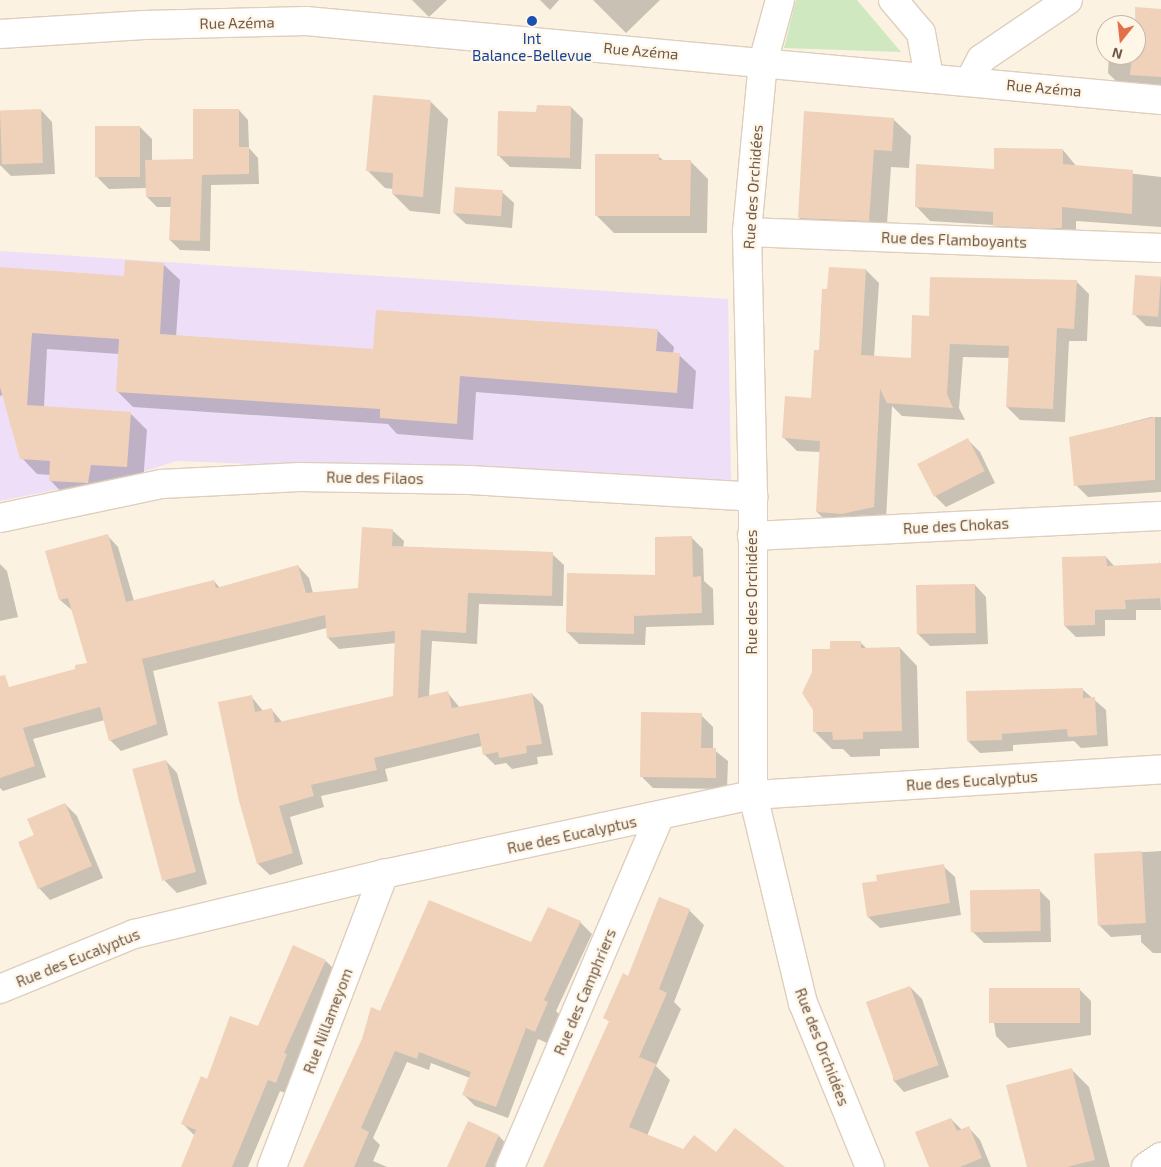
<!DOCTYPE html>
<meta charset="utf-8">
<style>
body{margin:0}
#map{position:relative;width:1161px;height:1167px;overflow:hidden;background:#fbf2e1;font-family:"Exo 2",sans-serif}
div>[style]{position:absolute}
.education>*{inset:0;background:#efdef7}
.green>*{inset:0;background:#cfe8c0}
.shadow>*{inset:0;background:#0003}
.building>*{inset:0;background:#f0d1ba;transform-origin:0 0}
.roads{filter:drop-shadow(1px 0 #dfcebd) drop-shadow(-1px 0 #dfcebd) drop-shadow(0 1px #dfcebd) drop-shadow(0 -1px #dfcebd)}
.minor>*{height:28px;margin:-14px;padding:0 14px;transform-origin:14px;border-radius:14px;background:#fff}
.dots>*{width:14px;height:14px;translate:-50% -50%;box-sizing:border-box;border:2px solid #fef6e7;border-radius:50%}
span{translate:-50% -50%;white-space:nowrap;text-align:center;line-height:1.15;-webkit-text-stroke:4.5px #fef6e7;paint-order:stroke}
.street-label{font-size:15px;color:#715949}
.transit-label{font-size:15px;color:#164399}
.north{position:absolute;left:1096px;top:15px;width:50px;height:50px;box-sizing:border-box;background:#fef6e7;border:1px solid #c6b7a8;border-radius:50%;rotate:196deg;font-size:14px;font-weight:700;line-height:20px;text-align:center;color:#715949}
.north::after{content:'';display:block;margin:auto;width:18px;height:22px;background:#e27149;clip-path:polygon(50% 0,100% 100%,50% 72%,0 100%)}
</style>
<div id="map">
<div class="education">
<i style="clip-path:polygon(0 251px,728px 299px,731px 481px,176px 461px,143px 472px,0 501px)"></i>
</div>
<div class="green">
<i style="clip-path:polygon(796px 0,857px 0,901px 52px,784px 48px)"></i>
</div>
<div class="shadow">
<i style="clip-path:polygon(412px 0,447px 0,429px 17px)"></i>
<i style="clip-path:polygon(540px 0,559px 0,550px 10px)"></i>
<i style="clip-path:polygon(593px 0,660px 0,626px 33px)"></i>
<i style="clip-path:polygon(1136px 9px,1161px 10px,1161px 87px,1120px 85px,1108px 73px,1109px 55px,1136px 55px)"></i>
<i style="clip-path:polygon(431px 102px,448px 119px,440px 214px,410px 211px,393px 194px,393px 189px,385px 188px,368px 171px)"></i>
<i style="clip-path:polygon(571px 107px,583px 119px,581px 169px,510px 167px,498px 155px,537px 114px)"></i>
<i style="clip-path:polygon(41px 110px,52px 122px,55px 174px,11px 176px,0 165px,0 112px)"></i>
<i style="clip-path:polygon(239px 110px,248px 120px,249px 148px,258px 158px,259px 184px,211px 185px,210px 251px,180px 250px,170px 240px,171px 207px,157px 207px,147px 197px,147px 188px,109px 189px,97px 177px,140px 127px,152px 139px,152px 161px,194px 160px)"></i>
<i style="clip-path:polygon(893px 119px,911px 136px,909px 168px,891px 167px,886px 238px,816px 235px,799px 218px)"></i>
<i style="clip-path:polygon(1063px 150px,1077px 167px,1161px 177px,1161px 227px,1076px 221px,1076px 242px,1008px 240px,994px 225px,930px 221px,916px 206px,995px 171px)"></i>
<i style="clip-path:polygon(658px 156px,664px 161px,690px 161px,708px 179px,707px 233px,614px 233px,596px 215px)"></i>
<i style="clip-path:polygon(502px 192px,514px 203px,512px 228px,466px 224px,454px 213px)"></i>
<i style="clip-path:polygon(163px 264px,180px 280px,176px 337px,374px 350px,657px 330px,674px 347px,673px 354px,679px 355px,696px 371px,693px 409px,476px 392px,473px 440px,397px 434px,388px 424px,133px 407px,117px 391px,119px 354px,47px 349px,44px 407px,130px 413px,147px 430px,143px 483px,107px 480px,104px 499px,66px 497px,50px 480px,50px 475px,37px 474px,21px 457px,3px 395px,0 396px,0 269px,125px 277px)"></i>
<i style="clip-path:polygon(866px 270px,879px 283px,874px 357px,913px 360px,930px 317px,1076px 281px,1089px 294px,1087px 341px,1069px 341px,1065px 422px,1020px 420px,1007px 407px,1010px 358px,963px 357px,959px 408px,965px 420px,902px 416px,892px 406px,886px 520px,830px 525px,817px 512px,821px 452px,797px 451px,784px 438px,812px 399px,829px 290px)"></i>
<i style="clip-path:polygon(1161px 278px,1161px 327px,1146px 326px,1134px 314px)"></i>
<i style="clip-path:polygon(1151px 417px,1161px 417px,1161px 492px,1088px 497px,1076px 485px,1071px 438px)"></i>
<i style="clip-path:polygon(968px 440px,980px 452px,995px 483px,946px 507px,934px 495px)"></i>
<i style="clip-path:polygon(392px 530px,404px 541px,403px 548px,552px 554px,564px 565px,563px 606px,479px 604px,477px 644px,432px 641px,429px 696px,447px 692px,460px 708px,532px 694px,543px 705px,553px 755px,537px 757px,538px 764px,512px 769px,506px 763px,495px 765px,484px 754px,482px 746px,385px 769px,388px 781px,321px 796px,324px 807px,290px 817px,303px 864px,270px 875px,258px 864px,251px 696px,263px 711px,271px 709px,283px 723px,394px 697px,396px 643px,339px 649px,328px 638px,327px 628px,153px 671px,168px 735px,121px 751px,110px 740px,105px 720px,33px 739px,46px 777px,3px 791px,0 788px,0 691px,77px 670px,88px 664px,73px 611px,60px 600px,107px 535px,118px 547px,134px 601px,214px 581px,220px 588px,298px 566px,309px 578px,313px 593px,359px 589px)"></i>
<i style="clip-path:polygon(692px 538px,703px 549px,704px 581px,713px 589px,714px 625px,646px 627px,645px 645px,579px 644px,567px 632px,657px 577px)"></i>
<i style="clip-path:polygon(1159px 556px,1161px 610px,1136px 610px,1136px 620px,1105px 620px,1105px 636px,1076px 637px,1065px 626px,1106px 557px,1115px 567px,1159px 565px)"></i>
<i style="clip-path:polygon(0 564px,7px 571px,18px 617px,0 621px)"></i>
<i style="clip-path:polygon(975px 585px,986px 597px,988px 644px,930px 646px,918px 634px)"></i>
<i style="clip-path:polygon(860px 642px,867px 649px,900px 648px,917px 666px,919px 748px,880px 749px,880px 756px,851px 757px,843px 749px,832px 749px,814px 731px,831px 651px)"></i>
<i style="clip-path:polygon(1082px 689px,1106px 710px,1108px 746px,1081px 748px,1074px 741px,1013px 745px,1013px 751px,980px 753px,968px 741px)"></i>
<i style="clip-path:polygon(701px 715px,713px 727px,713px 749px,728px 761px,727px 789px,653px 788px,641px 776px)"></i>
<i style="clip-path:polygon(166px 761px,177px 773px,207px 884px,177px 893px,165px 881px)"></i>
<i style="clip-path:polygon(65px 804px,77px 816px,103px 878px,50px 900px,39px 888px,35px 836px)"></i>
<i style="clip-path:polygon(1161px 851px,1161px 953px,1153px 953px,1141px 942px,1141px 935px,1111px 937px,1099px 925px,1095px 855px)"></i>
<i style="clip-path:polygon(943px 866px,955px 877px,961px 915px,880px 928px,868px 917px)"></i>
<i style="clip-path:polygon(1039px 890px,1050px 901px,1051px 942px,984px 943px,973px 932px)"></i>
<i style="clip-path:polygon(689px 910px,704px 925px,674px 1002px,681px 1009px,656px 1066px,670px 1080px,647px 1136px,684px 1151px,783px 1167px,545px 1167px,610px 1022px,605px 1018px,629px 977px)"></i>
<i style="clip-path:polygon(580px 922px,592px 934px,556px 1011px,559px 1014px,547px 1043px,538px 1039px,508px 1118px,475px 1106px,463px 1094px,470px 1078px,431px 1063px,429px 1070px,407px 1062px,373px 1138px,380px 1145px,373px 1161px,387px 1167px,304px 1167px,381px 1013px)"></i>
<i style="clip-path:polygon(326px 961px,337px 972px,296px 1064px,298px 1067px,288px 1094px,280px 1091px,248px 1167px,182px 1167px,195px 1136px,183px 1124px,207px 1080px)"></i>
<i style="clip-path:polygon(910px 987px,922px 999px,949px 1077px,904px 1092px,893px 1080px)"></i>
<i style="clip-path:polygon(1079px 989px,1091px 1001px,1091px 1035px,1008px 1048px,996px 1036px,991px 1004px)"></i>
<i style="clip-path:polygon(1072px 1070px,1089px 1087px,1110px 1167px,1028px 1167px)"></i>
<i style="clip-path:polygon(951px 1119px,962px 1130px,969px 1128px,980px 1140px,991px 1167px,930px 1167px)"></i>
<i style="clip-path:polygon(499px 1136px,510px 1148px,502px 1167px,448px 1167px)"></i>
</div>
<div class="building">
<i style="clip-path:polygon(1135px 7px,1161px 9px,1161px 77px,1130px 75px,1132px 55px,1136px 55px)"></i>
<i style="clip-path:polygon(373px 95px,431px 100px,423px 197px,392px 194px,393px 173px,366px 171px)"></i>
<i style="clip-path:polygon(537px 105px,571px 106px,570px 158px,497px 156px,498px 111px,536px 112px)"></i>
<i style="left:41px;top:109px;width:54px;height:41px;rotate:88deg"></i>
<i style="clip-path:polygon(193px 109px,239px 109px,239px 147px,249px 147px,249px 174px,202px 175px,200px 241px,169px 240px,171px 197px,146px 197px,145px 160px,193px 159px)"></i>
<i style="clip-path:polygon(804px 111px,894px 118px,892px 151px,874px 150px,869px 221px,798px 218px)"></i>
<i style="left:140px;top:126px;width:51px;height:45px;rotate:90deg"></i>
<i style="clip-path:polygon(994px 148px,1063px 149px,1063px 164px,1133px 170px,1132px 214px,1062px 207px,1062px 228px,1038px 228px,993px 226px,993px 212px,915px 207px,916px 164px,994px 169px)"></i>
<i style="clip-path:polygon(595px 154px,659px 154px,659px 160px,691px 160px,690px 216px,595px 216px)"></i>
<i style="left:455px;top:187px;width:48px;height:26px;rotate:4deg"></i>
<i style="clip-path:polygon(125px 260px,164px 263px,160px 334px,373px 349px,376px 310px,658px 329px,656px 351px,680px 353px,677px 393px,460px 376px,457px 424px,380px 418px,380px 409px,116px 392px,119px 339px,32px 333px,27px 405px,131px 412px,127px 467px,91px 465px,88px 483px,49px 481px,50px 461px,20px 459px,0 387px,0 267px,124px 276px)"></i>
<i style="clip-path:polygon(829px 267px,866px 269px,861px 355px,911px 358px,912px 315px,929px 316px,930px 277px,1077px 280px,1074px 329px,1057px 328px,1053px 409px,1006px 407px,1009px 346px,950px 344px,947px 394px,953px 408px,887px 403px,880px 389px,874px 507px,842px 514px,816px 512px,820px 441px,782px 438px,785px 396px,811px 398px,814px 350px,819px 350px,822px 289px,827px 289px)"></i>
<i style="left:1135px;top:275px;width:26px;height:40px;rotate:4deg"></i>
<i style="clip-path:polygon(1155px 417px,1155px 480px,1074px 486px,1069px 437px)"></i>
<i style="left:968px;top:438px;width:37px;height:57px;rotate:63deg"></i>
<i style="clip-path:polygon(362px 527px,393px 529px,392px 546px,553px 552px,552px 596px,468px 593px,466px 633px,421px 630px,418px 698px,448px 691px,452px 708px,532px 693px,542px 744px,526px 746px,527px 753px,499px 758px,498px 752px,483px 755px,479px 733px,374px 758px,377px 770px,311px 785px,314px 796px,279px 806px,293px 853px,257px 864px,239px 801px,218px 702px,252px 695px,255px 712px,272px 708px,275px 723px,393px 696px,395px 631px,327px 638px,325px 615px,142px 659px,157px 724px,109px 741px,100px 707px,23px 728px,35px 766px,0 778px,0 676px,5px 675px,9px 687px,75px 669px,75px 665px,87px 663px,68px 598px,59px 600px,45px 551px,108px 534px,126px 602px,214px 580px,216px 588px,298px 565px,306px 593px,358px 588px)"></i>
<i style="clip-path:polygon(692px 536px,693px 577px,701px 576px,702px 613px,634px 616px,634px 634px,566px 632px,567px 573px,655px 575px,655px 537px)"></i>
<i style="clip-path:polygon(1106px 556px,1107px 566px,1161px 563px,1161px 598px,1125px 600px,1126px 609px,1095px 610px,1095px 625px,1064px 626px,1062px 557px)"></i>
<i style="left:975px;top:584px;width:49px;height:59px;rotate:89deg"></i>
<i style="clip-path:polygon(830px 641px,861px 641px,861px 648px,900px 647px,902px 731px,863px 732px,863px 739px,833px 740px,832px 732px,813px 732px,813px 710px,802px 693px,812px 672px,812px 649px,830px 649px)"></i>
<i style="clip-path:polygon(1083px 688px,1083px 698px,1095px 697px,1097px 735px,1068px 737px,1067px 729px,1002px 734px,1002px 740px,967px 741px,966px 691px)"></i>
<i style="clip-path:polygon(641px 712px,702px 713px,701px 748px,716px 748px,716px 778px,640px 777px)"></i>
<i style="left:166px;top:760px;width:116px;height:35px;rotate:75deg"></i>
<i style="clip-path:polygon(65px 803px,92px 866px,38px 889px,18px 842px,34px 835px,27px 819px)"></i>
<i style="left:1142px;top:851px;width:72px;height:48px;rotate:87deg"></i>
<i style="clip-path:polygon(944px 864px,950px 903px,867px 917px,862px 883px,877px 881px,876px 875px)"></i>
<i style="left:1040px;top:889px;width:42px;height:70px;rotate:89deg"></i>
<i style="clip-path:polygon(659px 897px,690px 909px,659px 989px,667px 993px,639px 1057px,656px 1064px,629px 1127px,683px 1149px,694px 1135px,716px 1152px,735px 1128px,785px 1167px,543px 1167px,609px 1021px,603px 1018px,623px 973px,628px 976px)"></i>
<i style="clip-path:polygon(429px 900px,531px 942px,548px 907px,581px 921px,544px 1000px,548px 1002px,535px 1032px,526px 1028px,496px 1107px,462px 1095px,471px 1072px,419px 1052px,417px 1059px,395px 1051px,361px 1128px,369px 1132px,354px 1167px,303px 1167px,362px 1039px,371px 1007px,380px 1011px)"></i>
<i style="clip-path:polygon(293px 945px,326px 960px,284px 1053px,287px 1054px,276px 1083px,268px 1080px,232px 1167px,181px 1167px,196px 1130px,181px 1124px,201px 1076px,207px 1079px,230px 1016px,258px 1026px)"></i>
<i style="left:910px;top:986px;width:84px;height:47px;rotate:70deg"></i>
<i style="left:1080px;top:988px;width:35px;height:91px;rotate:90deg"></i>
<i style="clip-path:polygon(1072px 1068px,1095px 1160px,1067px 1167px,1027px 1167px,1006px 1085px)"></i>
<i style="clip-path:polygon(951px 1118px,957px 1131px,969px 1126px,982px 1158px,960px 1167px,929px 1167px,915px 1132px)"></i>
<i style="clip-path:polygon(468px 1121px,499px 1135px,485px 1167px,447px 1167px)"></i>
</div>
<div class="roads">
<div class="minor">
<i style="left:780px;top:0;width:64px;rotate:105.3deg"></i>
<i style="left:763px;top:62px;width:171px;rotate:95.4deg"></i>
<i style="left:747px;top:232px;width:265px;rotate:88.7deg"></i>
<i style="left:753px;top:497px;width:298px;rotate:90deg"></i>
<i style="left:753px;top:795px;width:214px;rotate:76.5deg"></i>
<i style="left:803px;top:1003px;width:177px;rotate:67.8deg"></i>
<i style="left:893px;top:0;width:43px;rotate:49.7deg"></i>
<i style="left:921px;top:33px;width:45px;rotate:79.7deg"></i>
<i style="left:0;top:34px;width:144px;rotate:-3.6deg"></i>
<i style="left:144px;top:25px;width:162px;rotate:-1.4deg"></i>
<i style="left:306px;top:21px;width:859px;rotate:5.28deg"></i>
<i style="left:969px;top:82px;width:26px;rotate:-62deg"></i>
<i style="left:981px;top:59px;width:105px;rotate:-34.1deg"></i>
<i style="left:747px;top:232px;width:414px;rotate:2.2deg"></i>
<i style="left:0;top:518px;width:165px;rotate:-11.9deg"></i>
<i style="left:161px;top:484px;width:139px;rotate:-2.9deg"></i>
<i style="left:300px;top:477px;width:170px;rotate:1deg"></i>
<i style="left:470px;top:480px;width:284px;rotate:3.4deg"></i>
<i style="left:752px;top:536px;width:409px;rotate:-2.8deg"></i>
<i style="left:0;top:989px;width:145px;rotate:-22.3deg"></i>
<i style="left:134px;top:934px;width:257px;rotate:-13.5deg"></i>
<i style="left:384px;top:874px;width:377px;rotate:-12.1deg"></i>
<i style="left:753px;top:795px;width:409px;rotate:-3.6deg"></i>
<i style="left:272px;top:1167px;width:314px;rotate:-69.1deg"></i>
<i style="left:510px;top:1167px;width:380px;rotate:-66.9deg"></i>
<i style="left:1146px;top:1167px;width:18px;rotate:-34deg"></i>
</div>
</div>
<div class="dots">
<i style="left:532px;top:21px;background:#1a4fb4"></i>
</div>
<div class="street-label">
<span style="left:237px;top:23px;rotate:-1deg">Rue Azéma</span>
<span style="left:641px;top:51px;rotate:5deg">Rue Azéma</span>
<span style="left:1044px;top:88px;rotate:5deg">Rue Azéma</span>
<span style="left:753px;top:187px;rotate:-86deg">Rue des Orchidées</span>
<span style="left:954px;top:240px;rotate:2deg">Rue des Flamboyants</span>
<span style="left:375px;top:478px;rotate:1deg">Rue des Filaos</span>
<span style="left:956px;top:526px;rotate:-3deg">Rue des Chokas</span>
<span style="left:752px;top:592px;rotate:-90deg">Rue des Orchidées</span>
<span style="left:972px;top:781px;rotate:-4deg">Rue des Eucalyptus</span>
<span style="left:572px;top:835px;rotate:-12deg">Rue des Eucalyptus</span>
<span style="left:78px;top:958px;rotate:-22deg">Rue des Eucalyptus</span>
<span style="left:585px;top:992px;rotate:-67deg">Rue des Camphriers</span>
<span style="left:328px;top:1021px;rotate:-69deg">Rue Nillameyom</span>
<span style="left:822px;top:1047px;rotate:69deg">Rue des Orchidées</span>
</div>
<div class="transit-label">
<span style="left:532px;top:47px">Int<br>Balance-Bellevue</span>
</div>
<div class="north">N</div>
</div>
